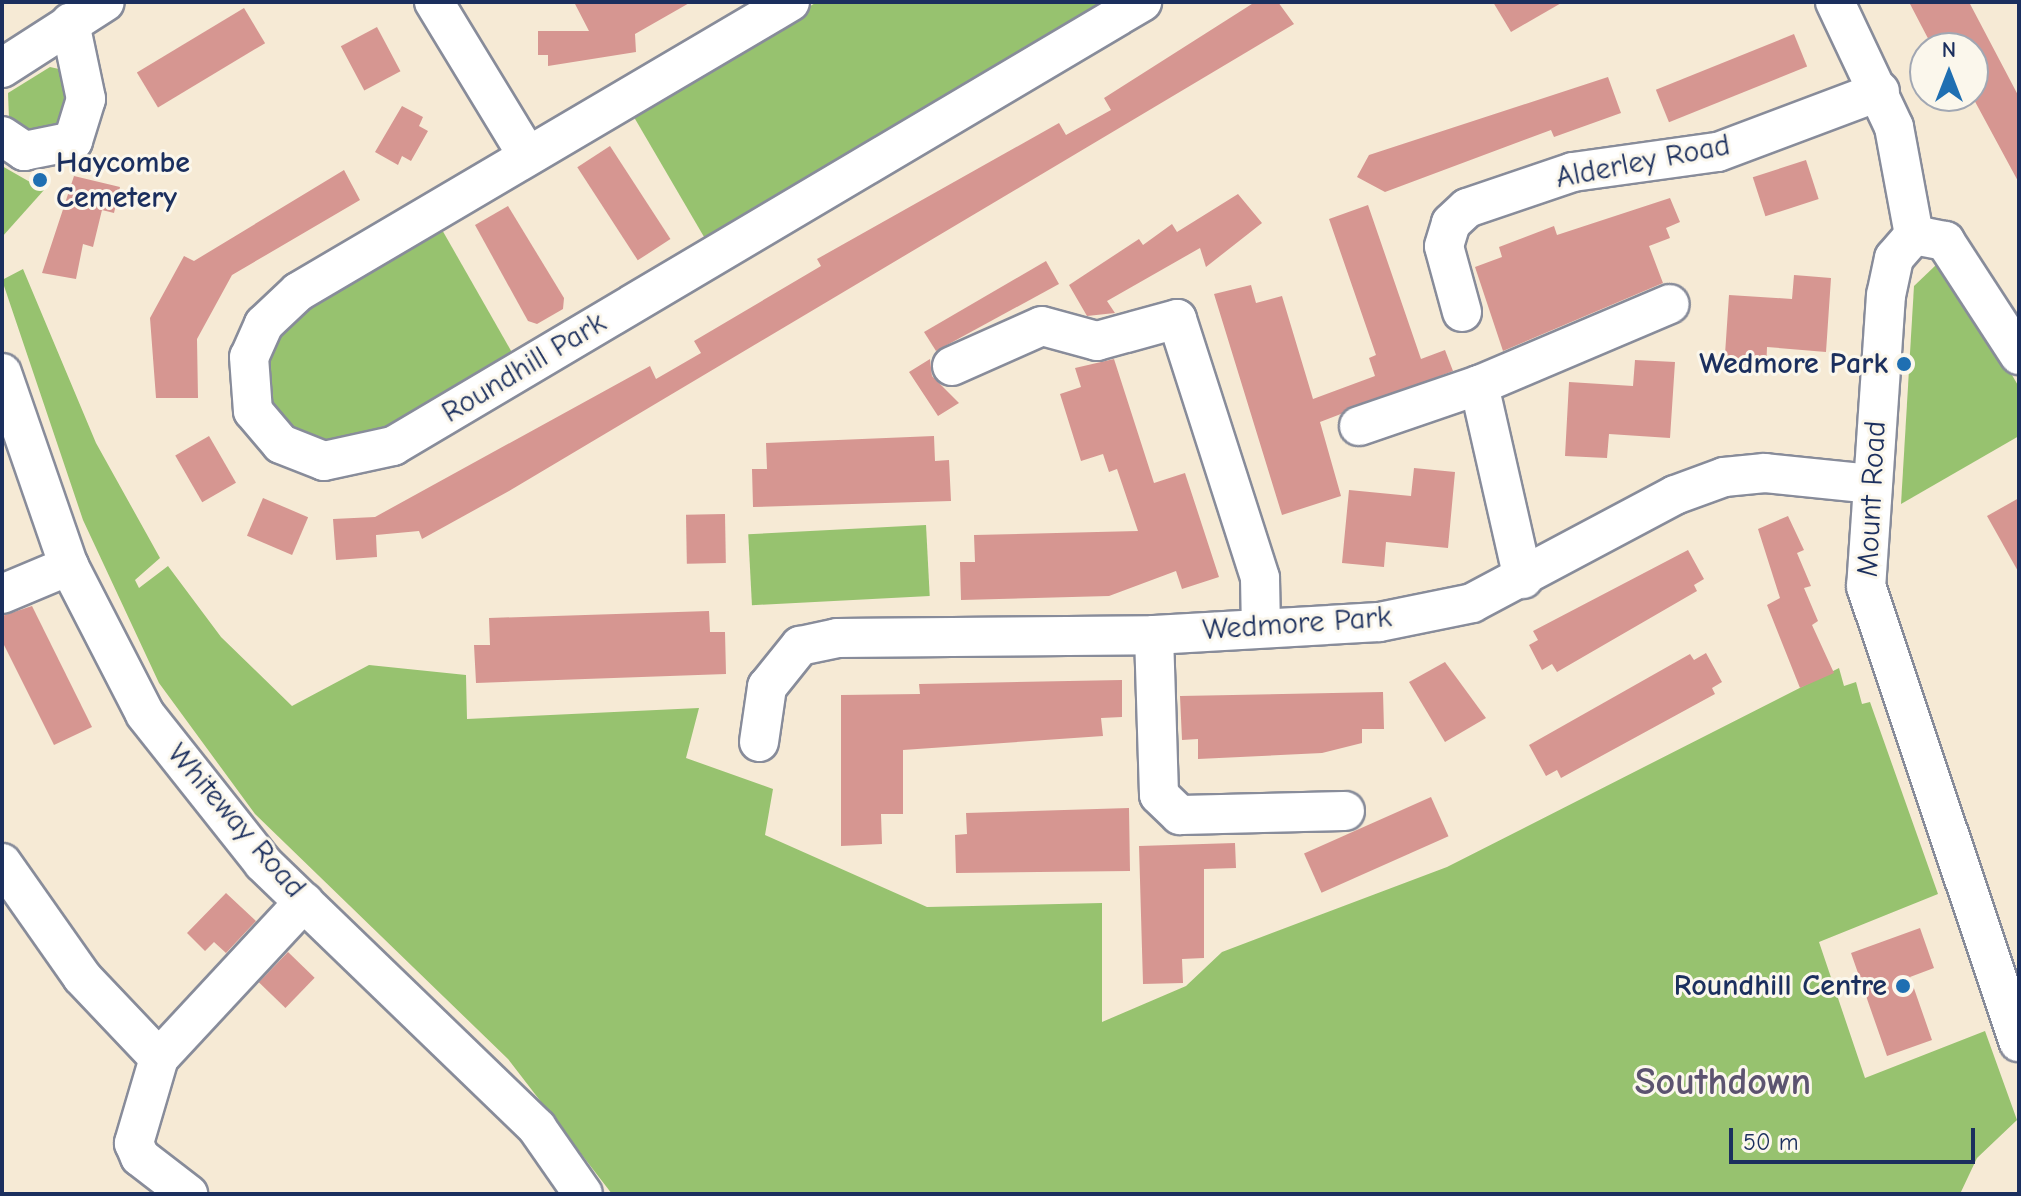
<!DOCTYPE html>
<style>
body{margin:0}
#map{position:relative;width:2021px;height:1196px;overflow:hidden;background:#f6ead5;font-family:"Comic Neue",sans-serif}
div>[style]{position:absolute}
.green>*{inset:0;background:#97c26f;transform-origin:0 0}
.building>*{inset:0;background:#d69691;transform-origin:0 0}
.roads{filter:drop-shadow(2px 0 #888c9a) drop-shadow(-2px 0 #888c9a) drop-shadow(0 2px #888c9a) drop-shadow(0 -2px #888c9a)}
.minor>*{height:38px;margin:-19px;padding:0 19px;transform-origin:19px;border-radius:19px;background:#fff}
.dots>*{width:22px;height:22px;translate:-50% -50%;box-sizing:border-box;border:4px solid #fbf7ec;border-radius:50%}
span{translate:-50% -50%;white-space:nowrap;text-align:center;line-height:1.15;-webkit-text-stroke:6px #fbf7ec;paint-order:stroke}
.street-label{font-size:30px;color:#1b2f5e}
.poi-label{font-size:30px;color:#1b2f5e;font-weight:700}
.left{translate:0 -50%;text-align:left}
.right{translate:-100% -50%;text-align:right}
.district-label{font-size:38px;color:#5c5370;font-weight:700}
.frame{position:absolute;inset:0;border:4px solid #1b2f5e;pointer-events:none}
.north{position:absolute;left:1909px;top:32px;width:80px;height:80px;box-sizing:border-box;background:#fbf7ec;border:2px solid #a1a7b3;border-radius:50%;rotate:0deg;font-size:22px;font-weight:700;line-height:32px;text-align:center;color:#1b2f5e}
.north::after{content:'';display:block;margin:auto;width:28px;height:36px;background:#1f6fb2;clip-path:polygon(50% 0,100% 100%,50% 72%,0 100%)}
.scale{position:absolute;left:1729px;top:1128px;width:246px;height:36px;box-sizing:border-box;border:4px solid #1b2f5e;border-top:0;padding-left:10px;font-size:24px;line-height:28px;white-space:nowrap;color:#1b2f5e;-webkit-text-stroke:6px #fbf7ec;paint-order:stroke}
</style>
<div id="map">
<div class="green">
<i style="clip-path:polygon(817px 2px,1117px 2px,707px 242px,631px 112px)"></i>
<i style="clip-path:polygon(50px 67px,59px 69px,69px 95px,64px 127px,26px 134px,9px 119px,8px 93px)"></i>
<i style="clip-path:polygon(2px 166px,44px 190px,2px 237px)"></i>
<i style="clip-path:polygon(441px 228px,514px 356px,368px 440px,310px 443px,274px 413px,264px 368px,271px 343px,292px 319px)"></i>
<i style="clip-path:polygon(1936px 265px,1954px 276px,2019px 387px,2019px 436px,1901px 504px,1914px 286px)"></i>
<i style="clip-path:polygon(23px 269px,96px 443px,160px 558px,135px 580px,139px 588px,168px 566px,221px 637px,292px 706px,369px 665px,466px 675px,467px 719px,699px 708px,686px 758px,773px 789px,765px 835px,927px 907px,1102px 903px,1102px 1022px,1186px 986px,1222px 952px,1447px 867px,1839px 668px,1844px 686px,1856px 682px,1862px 704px,1870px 702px,1938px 894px,1819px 942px,1865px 1078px,1985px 1031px,2017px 1120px,1977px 1158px,1960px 1194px,612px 1194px,508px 1059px,255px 814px,159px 683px,83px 520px,2px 280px)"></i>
<i style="left:926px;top:525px;width:71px;height:178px;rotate:87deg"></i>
</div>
<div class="building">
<i style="clip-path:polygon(574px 2px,691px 2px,635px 34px,636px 52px,548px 66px,548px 55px,538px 55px,538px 31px,589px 31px)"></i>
<i style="clip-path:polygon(1255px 2px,1278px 2px,1294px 24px,509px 491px,422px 539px,419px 531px,376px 535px,377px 557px,336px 560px,333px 519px,375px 517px,650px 366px,656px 379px,701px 353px,694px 341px,821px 266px,817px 259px,1059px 123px,1066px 135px,1111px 110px,1104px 98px)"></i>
<i style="clip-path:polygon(1493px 2px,1563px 2px,1511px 32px)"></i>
<i style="clip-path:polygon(1909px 2px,1969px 2px,2019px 97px,2019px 183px,1972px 96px,1973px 48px,1933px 48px)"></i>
<i style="left:244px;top:8px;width:41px;height:125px;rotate:59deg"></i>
<i style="left:377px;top:27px;width:50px;height:41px;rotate:62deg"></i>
<i style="left:1794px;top:34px;width:35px;height:149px;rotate:68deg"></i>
<i style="clip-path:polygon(1608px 77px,1621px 113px,1554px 137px,1551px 130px,1385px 192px,1357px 177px,1369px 155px)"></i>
<i style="clip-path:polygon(402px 106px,423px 117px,419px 126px,428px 131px,411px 161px,402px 156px,398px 165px,375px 152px)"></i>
<i style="left:610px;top:146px;width:111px;height:39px;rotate:57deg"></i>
<i style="left:1806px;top:160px;width:41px;height:56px;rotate:72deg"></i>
<i style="clip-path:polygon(344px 170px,360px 200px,232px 275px,197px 339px,198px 398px,156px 398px,150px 318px,184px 256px,194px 261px)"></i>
<i style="clip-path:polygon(74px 176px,120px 187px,114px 213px,90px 207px,102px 210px,93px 247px,83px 244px,76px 279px,42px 273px)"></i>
<i style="clip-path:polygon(1238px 194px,1262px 223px,1206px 267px,1200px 248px,1107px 301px,1115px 313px,1087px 316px,1069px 285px,1139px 239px,1143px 245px,1172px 224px,1177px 232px)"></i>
<i style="clip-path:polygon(1670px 198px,1680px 222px,1666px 228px,1670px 238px,1649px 246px,1663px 283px,1503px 351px,1475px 267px,1502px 257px,1499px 247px,1554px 226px,1557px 235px)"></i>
<i style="clip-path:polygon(1368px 205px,1421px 359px,1445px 350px,1453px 371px,1320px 422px,1341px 496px,1282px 515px,1214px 294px,1251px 285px,1256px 303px,1282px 296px,1313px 399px,1375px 376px,1369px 358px,1376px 355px,1329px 219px)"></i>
<i style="clip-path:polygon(508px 206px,564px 298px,563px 309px,537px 324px,528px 321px,475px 225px)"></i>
<i style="clip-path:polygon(1046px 261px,1059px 284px,936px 351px,924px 332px)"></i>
<i style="clip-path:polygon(1794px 275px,1831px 278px,1826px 352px,1767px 347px,1766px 371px,1724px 369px,1729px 295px,1792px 299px)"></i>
<i style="clip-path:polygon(930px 359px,932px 376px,959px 403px,938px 416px,909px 372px)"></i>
<i style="clip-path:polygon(1114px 359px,1154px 483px,1185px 473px,1219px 577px,1182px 589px,1176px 571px,1109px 596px,961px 600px,960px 562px,975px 562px,974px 535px,1138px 531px,1117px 469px,1109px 472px,1103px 454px,1081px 461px,1060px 394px,1081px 387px,1075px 368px)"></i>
<i style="clip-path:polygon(1635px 360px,1675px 362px,1670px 438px,1609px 434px,1607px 458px,1565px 456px,1569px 382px,1633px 386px)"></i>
<i style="left:209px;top:436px;width:54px;height:39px;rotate:60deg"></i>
<i style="clip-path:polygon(934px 436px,935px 461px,949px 460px,951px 501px,753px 507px,752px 469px,767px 469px,766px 443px)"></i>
<i style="clip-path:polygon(1414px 468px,1455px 472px,1448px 548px,1386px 542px,1384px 567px,1342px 563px,1349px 490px,1411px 496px)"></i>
<i style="left:263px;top:498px;width:49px;height:41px;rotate:23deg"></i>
<i style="clip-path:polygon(2019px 498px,2019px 573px,1987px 516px)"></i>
<i style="left:725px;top:514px;width:49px;height:39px;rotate:89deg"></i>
<i style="clip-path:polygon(1788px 516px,1804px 550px,1797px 553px,1811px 586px,1804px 588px,1818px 621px,1812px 625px,1834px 673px,1800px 688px,1767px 605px,1780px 598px,1758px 529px)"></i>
<i style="clip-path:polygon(1688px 550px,1704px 579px,1694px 585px,1697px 591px,1557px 672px,1552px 664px,1542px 670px,1529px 645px,1538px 640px,1533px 631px)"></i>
<i style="clip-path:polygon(32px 606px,92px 727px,54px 745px,2px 641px,2px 616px)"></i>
<i style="clip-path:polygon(709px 611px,710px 632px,725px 632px,726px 674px,476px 683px,474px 645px,490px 645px,489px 618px)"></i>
<i style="clip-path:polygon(1706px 653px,1722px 682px,1712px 688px,1715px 694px,1561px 778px,1557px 770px,1546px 776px,1529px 745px,1690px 654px,1694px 660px)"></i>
<i style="clip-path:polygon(1445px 662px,1486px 718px,1445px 742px,1409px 682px)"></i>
<i style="clip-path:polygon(1122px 680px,1122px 717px,1101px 718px,1103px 736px,903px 750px,903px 814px,881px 814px,882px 844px,841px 846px,841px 695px,920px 694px,919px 684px)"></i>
<i style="clip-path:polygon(1383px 692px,1384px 729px,1362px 729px,1362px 743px,1322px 753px,1198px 759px,1198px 739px,1182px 740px,1180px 696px)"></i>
<i style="left:1431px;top:797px;width:43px;height:139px;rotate:66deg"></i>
<i style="clip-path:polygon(1129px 808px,1130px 871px,956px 873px,955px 835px,967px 834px,966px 813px)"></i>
<i style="clip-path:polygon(1235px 843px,1236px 868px,1204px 869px,1204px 958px,1182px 959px,1183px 983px,1143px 984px,1139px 846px)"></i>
<i style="clip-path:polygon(226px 893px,256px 921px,226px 953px,214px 942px,205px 951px,187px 933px)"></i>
<i style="clip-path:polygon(1920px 928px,1934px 968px,1910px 977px,1932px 1040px,1887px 1056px,1851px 953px)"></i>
<i style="left:288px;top:952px;width:37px;height:42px;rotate:44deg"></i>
</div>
<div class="roads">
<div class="minor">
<i style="left:434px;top:2px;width:179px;rotate:58.7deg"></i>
<i style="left:790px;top:2px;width:571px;rotate:149.48deg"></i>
<i style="left:298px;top:292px;width:47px;rotate:136.7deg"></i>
<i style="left:264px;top:324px;width:36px;rotate:114deg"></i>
<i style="left:249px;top:357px;width:54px;rotate:85.8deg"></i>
<i style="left:253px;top:411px;width:43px;rotate:49.7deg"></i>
<i style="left:281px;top:444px;width:46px;rotate:21.6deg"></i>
<i style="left:324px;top:461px;width:71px;rotate:-12.3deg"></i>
<i style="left:393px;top:446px;width:871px;rotate:-30.66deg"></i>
<i style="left:1835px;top:2px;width:138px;rotate:64.7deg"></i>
<i style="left:1894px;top:127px;width:110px;rotate:79.5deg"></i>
<i style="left:1914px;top:235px;width:30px;rotate:131deg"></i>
<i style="left:1894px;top:258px;width:38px;rotate:102deg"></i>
<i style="left:1886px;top:295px;width:292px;rotate:93.9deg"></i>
<i style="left:1866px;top:586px;width:481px;rotate:71.5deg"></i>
<i style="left:2px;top:68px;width:122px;rotate:-32.7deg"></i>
<i style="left:2px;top:136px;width:27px;rotate:34deg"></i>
<i style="left:24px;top:151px;width:50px;rotate:-11.5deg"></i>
<i style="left:73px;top:141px;width:44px;rotate:-72.8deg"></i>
<i style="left:86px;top:99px;width:78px;rotate:-101.9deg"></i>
<i style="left:1914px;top:235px;width:32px;rotate:11deg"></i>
<i style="left:1945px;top:241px;width:136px;rotate:57deg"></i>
<i style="left:1462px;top:312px;width:68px;rotate:-105.3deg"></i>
<i style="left:1444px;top:246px;width:24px;rotate:-73deg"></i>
<i style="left:1451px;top:223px;width:22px;rotate:-43deg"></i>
<i style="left:1467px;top:208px;width:112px;rotate:-18.8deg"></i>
<i style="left:1573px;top:172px;width:146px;rotate:-7.9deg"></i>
<i style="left:1718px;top:152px;width:173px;rotate:-20.6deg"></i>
<i style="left:952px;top:366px;width:98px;rotate:-24deg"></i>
<i style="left:1042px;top:326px;width:57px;rotate:15.3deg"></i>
<i style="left:1097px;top:341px;width:83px;rotate:-15.4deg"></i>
<i style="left:1177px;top:319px;width:272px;rotate:72.2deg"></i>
<i style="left:1260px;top:578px;width:50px;rotate:88.9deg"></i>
<i style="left:2px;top:373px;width:204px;rotate:70.9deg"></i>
<i style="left:69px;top:566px;width:166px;rotate:62.8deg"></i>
<i style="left:145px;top:714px;width:190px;rotate:51.6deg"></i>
<i style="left:263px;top:863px;width:381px;rotate:44deg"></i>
<i style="left:537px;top:1128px;width:80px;rotate:55.1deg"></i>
<i style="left:1479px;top:385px;width:199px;rotate:77.2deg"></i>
<i style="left:1359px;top:426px;width:127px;rotate:-18.9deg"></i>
<i style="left:1479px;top:385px;width:207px;rotate:-23deg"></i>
<i style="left:2px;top:594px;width:73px;rotate:-22.7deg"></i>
<i style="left:1154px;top:635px;width:160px;rotate:88.2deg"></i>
<i style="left:1159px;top:795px;width:29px;rotate:44deg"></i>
<i style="left:1180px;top:815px;width:165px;rotate:-1.4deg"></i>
<i style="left:759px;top:742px;width:56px;rotate:-81.7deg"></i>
<i style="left:767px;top:687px;width:53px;rotate:-51.2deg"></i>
<i style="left:800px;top:646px;width:38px;rotate:-12deg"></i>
<i style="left:837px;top:638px;width:317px;rotate:-0.5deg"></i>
<i style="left:1154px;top:635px;width:225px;rotate:-3.3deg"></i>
<i style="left:1379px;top:622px;width:95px;rotate:-11.5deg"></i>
<i style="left:1472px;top:603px;width:230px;rotate:-28deg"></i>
<i style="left:1675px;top:495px;width:52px;rotate:-20.2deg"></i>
<i style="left:1724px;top:477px;width:41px;rotate:-5.6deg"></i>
<i style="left:1765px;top:473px;width:107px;rotate:5.9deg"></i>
<i style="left:2px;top:863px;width:139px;rotate:54.9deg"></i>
<i style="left:82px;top:977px;width:112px;rotate:46.5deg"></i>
<i style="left:159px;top:1058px;width:89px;rotate:106.4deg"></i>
<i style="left:134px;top:1143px;width:15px;rotate:67deg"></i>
<i style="left:140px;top:1157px;width:61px;rotate:37.6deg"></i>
<i style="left:159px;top:1058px;width:213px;rotate:-47.1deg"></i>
</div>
</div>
<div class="dots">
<i style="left:40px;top:180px;background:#1f6fb2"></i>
<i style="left:1904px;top:364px;background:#1f6fb2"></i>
<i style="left:1903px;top:986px;background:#1f6fb2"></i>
</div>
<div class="street-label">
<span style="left:1643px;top:162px;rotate:-11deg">Alderley Road</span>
<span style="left:524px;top:368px;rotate:-31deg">Roundhill Park</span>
<span style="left:1872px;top:499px;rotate:-87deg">Mount Road</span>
<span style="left:1297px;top:624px;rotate:-4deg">Wedmore Park</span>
<span style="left:236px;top:821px;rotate:49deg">Whiteway Road</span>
</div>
<div class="poi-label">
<span class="left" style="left:56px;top:180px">Haycombe<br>Cemetery</span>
<span class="right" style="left:1888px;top:364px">Wedmore Park</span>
<span class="right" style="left:1887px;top:986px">Roundhill Centre</span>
</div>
<div class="district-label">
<span style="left:1723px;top:1083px">Southdown</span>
</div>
<div class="frame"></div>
<div class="north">N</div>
<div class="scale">50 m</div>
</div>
